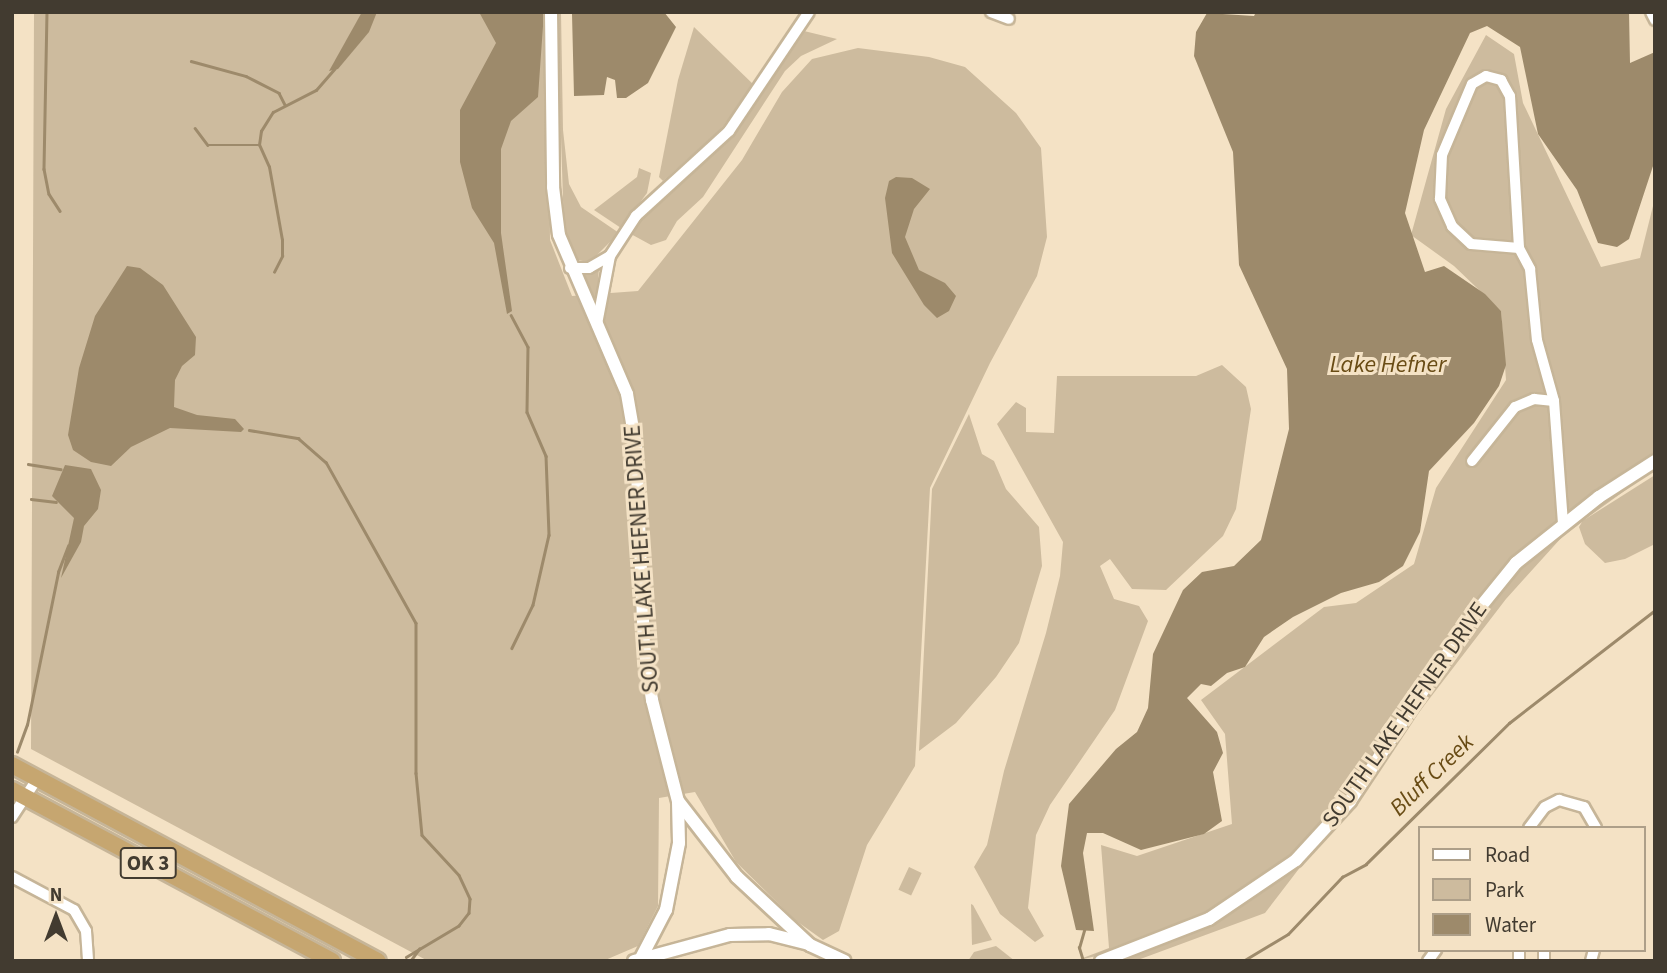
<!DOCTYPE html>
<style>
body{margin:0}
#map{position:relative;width:1667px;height:973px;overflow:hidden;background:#f4e2c5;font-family:"Source Sans 3",sans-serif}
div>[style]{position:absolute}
.green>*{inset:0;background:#cdbb9e;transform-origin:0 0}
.water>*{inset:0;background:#9d8a6b}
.stream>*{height:2.5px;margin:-1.25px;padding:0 1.25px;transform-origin:1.25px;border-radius:1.25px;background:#9d8a6b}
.roads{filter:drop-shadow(2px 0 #c6b598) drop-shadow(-2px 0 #c6b598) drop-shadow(0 2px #c6b598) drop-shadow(0 -2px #c6b598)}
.minor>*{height:10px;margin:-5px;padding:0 5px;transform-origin:5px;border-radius:5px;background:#fff}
.tertiary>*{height:12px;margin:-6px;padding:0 6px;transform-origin:6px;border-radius:6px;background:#fff}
.trunk>*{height:16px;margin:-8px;padding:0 8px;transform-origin:8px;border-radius:8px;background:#c6a670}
span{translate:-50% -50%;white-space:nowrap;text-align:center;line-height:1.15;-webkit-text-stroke:6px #f4e2c5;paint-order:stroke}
.shield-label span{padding:2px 5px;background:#f4e2c5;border:2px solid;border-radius:5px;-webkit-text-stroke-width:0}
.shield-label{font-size:21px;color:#423b30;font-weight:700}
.street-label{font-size:23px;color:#423b30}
.water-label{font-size:24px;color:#694c15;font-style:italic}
.frame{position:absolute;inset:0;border:14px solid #423b30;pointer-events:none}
.legend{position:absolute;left:1418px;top:826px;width:228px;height:126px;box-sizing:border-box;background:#f4e2c5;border:2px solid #ad9f89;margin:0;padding:9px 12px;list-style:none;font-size:21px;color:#423b30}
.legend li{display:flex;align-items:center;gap:14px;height:35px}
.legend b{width:35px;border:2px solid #ad9f89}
.north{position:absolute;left:21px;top:882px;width:70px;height:70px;-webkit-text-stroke:5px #f4e2c5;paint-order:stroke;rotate:0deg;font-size:19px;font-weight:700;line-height:28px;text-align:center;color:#423b30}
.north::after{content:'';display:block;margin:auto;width:24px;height:32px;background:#423b30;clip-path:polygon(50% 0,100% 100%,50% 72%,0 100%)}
</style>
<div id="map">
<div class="green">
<i style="clip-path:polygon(34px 12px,548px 12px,550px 240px,572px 296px,587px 295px,580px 273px,599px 268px,597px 294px,638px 291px,742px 160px,782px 92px,812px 59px,858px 48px,929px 57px,965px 67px,1016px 113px,1041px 148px,1047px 237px,1037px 276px,990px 363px,930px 488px,915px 766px,867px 845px,839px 931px,823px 940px,795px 920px,736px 862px,695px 792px,659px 798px,658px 906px,638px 946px,603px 961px,428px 961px,31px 749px)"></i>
<i style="clip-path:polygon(557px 12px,561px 12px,563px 130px,569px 184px,581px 207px,619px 233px,590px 262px,576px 260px,564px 231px)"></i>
<i style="clip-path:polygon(694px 27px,755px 86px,719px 131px,663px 181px,659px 177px,678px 80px)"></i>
<i style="clip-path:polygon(804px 31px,837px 39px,801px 56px,785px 71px,703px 197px,677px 221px,666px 240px,651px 245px,629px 233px,743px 118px,794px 36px)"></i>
<i style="clip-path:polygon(1486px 35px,1514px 54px,1523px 103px,1601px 267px,1640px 258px,1655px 198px,1655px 469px,1584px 520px,1655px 475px,1655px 544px,1625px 559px,1605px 563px,1585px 544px,1579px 527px,1582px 522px,1562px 537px,1506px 599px,1265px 913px,1135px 961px,1110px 961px,1109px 953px,1075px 961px,1109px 948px,1101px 845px,1137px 856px,1232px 824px,1225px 734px,1201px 700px,1324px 607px,1356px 603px,1414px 564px,1436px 488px,1506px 380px,1501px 311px,1454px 266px,1411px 235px,1446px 109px)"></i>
<i style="clip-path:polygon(639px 168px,651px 173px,647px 193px,621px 228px,594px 210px,637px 177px)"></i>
<i style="clip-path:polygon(1222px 365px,1246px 387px,1251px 409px,1236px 509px,1223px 536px,1166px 590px,1132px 589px,1110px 559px,1100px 566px,1114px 599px,1139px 606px,1148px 621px,1115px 710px,1050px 805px,1036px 835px,1028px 908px,1044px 936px,1035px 942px,1000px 914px,974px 867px,987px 845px,1004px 771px,1046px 633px,1060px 576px,1063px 542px,997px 424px,1016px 402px,1026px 408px,1026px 432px,1054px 433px,1057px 376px,1196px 376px)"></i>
<i style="clip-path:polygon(969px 414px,982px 454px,994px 461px,1006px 489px,1039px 527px,1042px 566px,1019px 643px,996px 677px,956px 723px,919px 751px,932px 489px)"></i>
<i style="left:909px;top:867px;width:14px;height:25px;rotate:25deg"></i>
<i style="clip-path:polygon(971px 904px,973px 905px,992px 940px,972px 945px)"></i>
<i style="clip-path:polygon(996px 946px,1015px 961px,968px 961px,974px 952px)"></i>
</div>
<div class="water">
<i style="clip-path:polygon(362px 12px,377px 12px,369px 32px,338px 69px,329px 71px)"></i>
<i style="clip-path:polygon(479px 12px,544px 12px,538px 97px,511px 121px,501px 149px,501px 233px,512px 311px,507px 314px,494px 243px,472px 208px,460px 162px,460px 110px,496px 43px)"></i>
<i style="clip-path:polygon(664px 12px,676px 27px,648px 83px,626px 98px,617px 98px,615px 80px,607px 77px,604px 95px,574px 96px,572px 14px)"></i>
<i style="clip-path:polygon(1256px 12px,1629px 12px,1630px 63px,1655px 52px,1655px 160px,1629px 239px,1617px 247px,1598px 243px,1577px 190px,1538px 134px,1520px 47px,1487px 26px,1470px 33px,1424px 130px,1405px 213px,1425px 272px,1444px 266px,1485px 294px,1501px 311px,1506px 365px,1499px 386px,1474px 423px,1429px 471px,1420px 532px,1403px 566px,1379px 582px,1341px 593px,1293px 617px,1264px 637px,1245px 667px,1227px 673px,1211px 686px,1201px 684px,1187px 698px,1217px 732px,1223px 753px,1213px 772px,1222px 821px,1204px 834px,1141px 850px,1103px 833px,1087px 833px,1083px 853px,1094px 931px,1076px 930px,1061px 866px,1069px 804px,1116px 749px,1137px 732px,1148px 708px,1153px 654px,1183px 590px,1202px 572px,1234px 566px,1261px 540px,1289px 429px,1287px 369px,1239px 265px,1233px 152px,1194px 56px,1196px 32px,1207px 13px,1254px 16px)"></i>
<i style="clip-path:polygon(896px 177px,912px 178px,930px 189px,914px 209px,905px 237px,919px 270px,945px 283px,956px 296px,949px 311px,937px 318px,924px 305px,892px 253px,885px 198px,889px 181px)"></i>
<i style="clip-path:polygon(127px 266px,140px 268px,163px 285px,196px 337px,195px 355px,182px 366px,175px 380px,174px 407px,197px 415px,235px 419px,244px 429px,241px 432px,170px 428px,131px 447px,111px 466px,91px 462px,73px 450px,68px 435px,79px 368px,95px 316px)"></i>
<i style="clip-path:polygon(65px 465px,91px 469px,101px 490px,98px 509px,84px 526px,81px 542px,61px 578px,74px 518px,52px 496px)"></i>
</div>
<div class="stream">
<i style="left:47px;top:12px;width:157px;rotate:91.1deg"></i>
<i style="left:44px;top:169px;width:25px;rotate:79deg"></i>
<i style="left:49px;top:194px;width:20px;rotate:57deg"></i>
<i style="left:191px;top:61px;width:57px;rotate:15.3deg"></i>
<i style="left:246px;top:76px;width:37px;rotate:27deg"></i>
<i style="left:279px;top:93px;width:13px;rotate:63deg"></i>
<i style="left:195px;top:128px;width:21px;rotate:53deg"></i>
<i style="left:208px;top:145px;width:51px"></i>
<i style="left:274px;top:272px;width:18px;rotate:-63deg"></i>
<i style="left:282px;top:256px;width:16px;rotate:-90deg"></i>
<i style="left:282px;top:240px;width:74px;rotate:-100.1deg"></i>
<i style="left:269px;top:167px;width:24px;rotate:-114deg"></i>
<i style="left:259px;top:145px;width:14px;rotate:-82deg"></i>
<i style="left:261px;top:131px;width:22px;rotate:-58deg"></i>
<i style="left:273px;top:112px;width:48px;rotate:-27.1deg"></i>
<i style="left:316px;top:90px;width:28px;rotate:-49deg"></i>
<i style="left:511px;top:315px;width:36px;rotate:62deg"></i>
<i style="left:528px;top:347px;width:65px;rotate:90.9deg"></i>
<i style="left:527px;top:412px;width:48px;rotate:66.6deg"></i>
<i style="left:546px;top:456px;width:79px;rotate:87.8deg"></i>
<i style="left:549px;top:535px;width:72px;rotate:102.9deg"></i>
<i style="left:533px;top:605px;width:48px;rotate:116deg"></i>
<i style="left:249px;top:430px;width:50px;rotate:9.3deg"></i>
<i style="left:298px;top:438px;width:37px;rotate:41deg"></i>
<i style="left:326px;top:462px;width:184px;rotate:60.8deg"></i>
<i style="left:416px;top:623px;width:150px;rotate:90deg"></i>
<i style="left:416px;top:773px;width:62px;rotate:84.5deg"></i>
<i style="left:422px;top:835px;width:54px;rotate:47.2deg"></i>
<i style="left:459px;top:875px;width:26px;rotate:65deg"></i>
<i style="left:470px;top:899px;width:14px;rotate:94deg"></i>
<i style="left:469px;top:913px;width:16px;rotate:128deg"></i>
<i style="left:459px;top:926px;width:61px;rotate:149.2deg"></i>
<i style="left:28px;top:464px;width:33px;rotate:9deg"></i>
<i style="left:31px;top:499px;width:25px;rotate:7deg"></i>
<i style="left:17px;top:752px;width:29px;rotate:-70deg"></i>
<i style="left:27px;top:725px;width:156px;rotate:-78.5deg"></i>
<i style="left:58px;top:572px;width:28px;rotate:-69deg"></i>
<i style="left:411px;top:960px;width:14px;rotate:-54deg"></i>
<i style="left:1083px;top:961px;width:14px;rotate:-107deg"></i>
<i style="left:1079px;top:948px;width:19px;rotate:-74deg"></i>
<i style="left:1235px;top:961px;width:8px"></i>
<i style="left:1243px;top:961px;width:52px;rotate:-31deg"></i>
<i style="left:1288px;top:934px;width:79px;rotate:-46.5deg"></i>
<i style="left:1342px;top:877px;width:27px;rotate:-28deg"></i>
<i style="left:1366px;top:864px;width:201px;rotate:-44.6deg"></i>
<i style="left:1509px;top:723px;width:185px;rotate:-37.7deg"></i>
</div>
<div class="roads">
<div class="minor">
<i style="left:991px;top:12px;width:19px;rotate:21deg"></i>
<i style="left:1651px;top:12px;width:9px;rotate:63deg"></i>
<i style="left:1519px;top:248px;width:48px;rotate:-175.2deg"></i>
<i style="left:1471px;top:244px;width:26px;rotate:-137deg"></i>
<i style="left:1452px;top:226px;width:30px;rotate:-114deg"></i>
<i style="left:1440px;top:199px;width:44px;rotate:-87.4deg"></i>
<i style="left:1442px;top:155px;width:77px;rotate:-67.1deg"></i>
<i style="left:1472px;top:84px;width:16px;rotate:-30deg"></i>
<i style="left:1486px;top:76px;width:16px;rotate:15deg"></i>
<i style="left:1501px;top:80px;width:18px;rotate:61deg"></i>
<i style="left:1510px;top:96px;width:152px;rotate:86.6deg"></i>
<i style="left:1519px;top:248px;width:24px;rotate:62deg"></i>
<i style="left:1530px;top:269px;width:71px;rotate:84.4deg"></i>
<i style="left:1537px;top:340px;width:63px;rotate:74.4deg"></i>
<i style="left:1554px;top:401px;width:124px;rotate:85.8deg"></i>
<i style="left:570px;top:268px;width:19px"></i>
<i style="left:589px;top:268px;width:24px;rotate:-30deg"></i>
<i style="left:597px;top:324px;width:69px;rotate:-79.2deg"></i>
<i style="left:610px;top:256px;width:48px;rotate:-57deg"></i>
<i style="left:636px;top:216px;width:126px;rotate:-42.4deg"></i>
<i style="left:729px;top:131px;width:143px;rotate:-56.1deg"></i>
<i style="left:1472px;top:461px;width:69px;rotate:-51.5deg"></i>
<i style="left:1515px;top:407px;width:21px;rotate:-23deg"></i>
<i style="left:1534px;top:399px;width:20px;rotate:6deg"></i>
<i style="left:12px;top:817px;width:45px;rotate:-56.7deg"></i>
<i style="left:1529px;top:828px;width:26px;rotate:-53deg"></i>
<i style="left:1545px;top:807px;width:16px;rotate:-27deg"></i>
<i style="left:1559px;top:800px;width:26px;rotate:16deg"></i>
<i style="left:1584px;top:807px;width:24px;rotate:60deg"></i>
<i style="left:12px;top:877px;width:70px;rotate:28deg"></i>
<i style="left:74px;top:910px;width:24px;rotate:60deg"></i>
<i style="left:86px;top:931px;width:30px;rotate:86deg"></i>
<i style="left:1519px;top:950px;width:11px;rotate:90deg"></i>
<i style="left:1544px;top:950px;width:11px;rotate:90deg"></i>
<i style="left:1428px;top:961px;width:14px;rotate:-54deg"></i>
<i style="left:1591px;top:961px;width:11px;rotate:-75deg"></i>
</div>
<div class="tertiary">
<i style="left:551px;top:12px;width:175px;rotate:89.3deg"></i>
<i style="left:553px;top:187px;width:48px;rotate:82.9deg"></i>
<i style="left:559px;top:235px;width:173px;rotate:66.8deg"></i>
<i style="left:627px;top:394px;width:53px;rotate:80.2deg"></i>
<i style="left:636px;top:446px;width:198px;rotate:87.7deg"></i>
<i style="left:644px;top:644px;width:57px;rotate:81.9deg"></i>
<i style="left:652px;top:700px;width:104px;rotate:75.6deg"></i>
<i style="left:678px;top:801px;width:96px;rotate:52.2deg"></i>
<i style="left:737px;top:877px;width:100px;rotate:43deg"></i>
<i style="left:810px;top:945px;width:38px;rotate:25deg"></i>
<i style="left:641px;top:958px;width:54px;rotate:-62.5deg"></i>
<i style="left:666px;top:910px;width:68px;rotate:-79deg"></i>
<i style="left:679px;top:843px;width:41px;rotate:-91.4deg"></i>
<i style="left:634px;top:961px;width:99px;rotate:-15.2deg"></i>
<i style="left:730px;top:935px;width:39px;rotate:-1deg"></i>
<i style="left:769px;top:934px;width:38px;rotate:14deg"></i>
<i style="left:1101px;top:961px;width:116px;rotate:-21.3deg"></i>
<i style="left:1209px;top:919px;width:105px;rotate:-34.1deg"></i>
<i style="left:1296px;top:860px;width:80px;rotate:-47.5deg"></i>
<i style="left:1350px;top:801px;width:216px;rotate:-56.5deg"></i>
<i style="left:1469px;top:621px;width:75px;rotate:-51deg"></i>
<i style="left:1516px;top:563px;width:106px;rotate:-38.5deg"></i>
<i style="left:1599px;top:497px;width:67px;rotate:-32.7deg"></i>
</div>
<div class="trunk">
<i style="left:12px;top:765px;width:415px;rotate:28.2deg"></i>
<i style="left:12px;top:790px;width:363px;rotate:28.1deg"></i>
</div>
</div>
<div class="shield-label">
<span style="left:148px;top:863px">OK 3</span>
</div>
<div class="street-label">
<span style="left:642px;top:559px;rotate:-94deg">SOUTH LAKE HEFNER DRIVE</span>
<span style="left:1405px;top:715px;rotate:-55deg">SOUTH LAKE HEFNER DRIVE</span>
</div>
<div class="water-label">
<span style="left:1388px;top:365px">Lake Hefner</span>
<span style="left:1432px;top:775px;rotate:-44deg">Bluff Creek</span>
</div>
<div class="frame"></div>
<ul class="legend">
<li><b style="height:9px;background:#fff"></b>Road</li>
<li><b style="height:19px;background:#cdbb9e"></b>Park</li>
<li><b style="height:19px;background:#9d8a6b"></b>Water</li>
</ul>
<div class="north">N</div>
</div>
